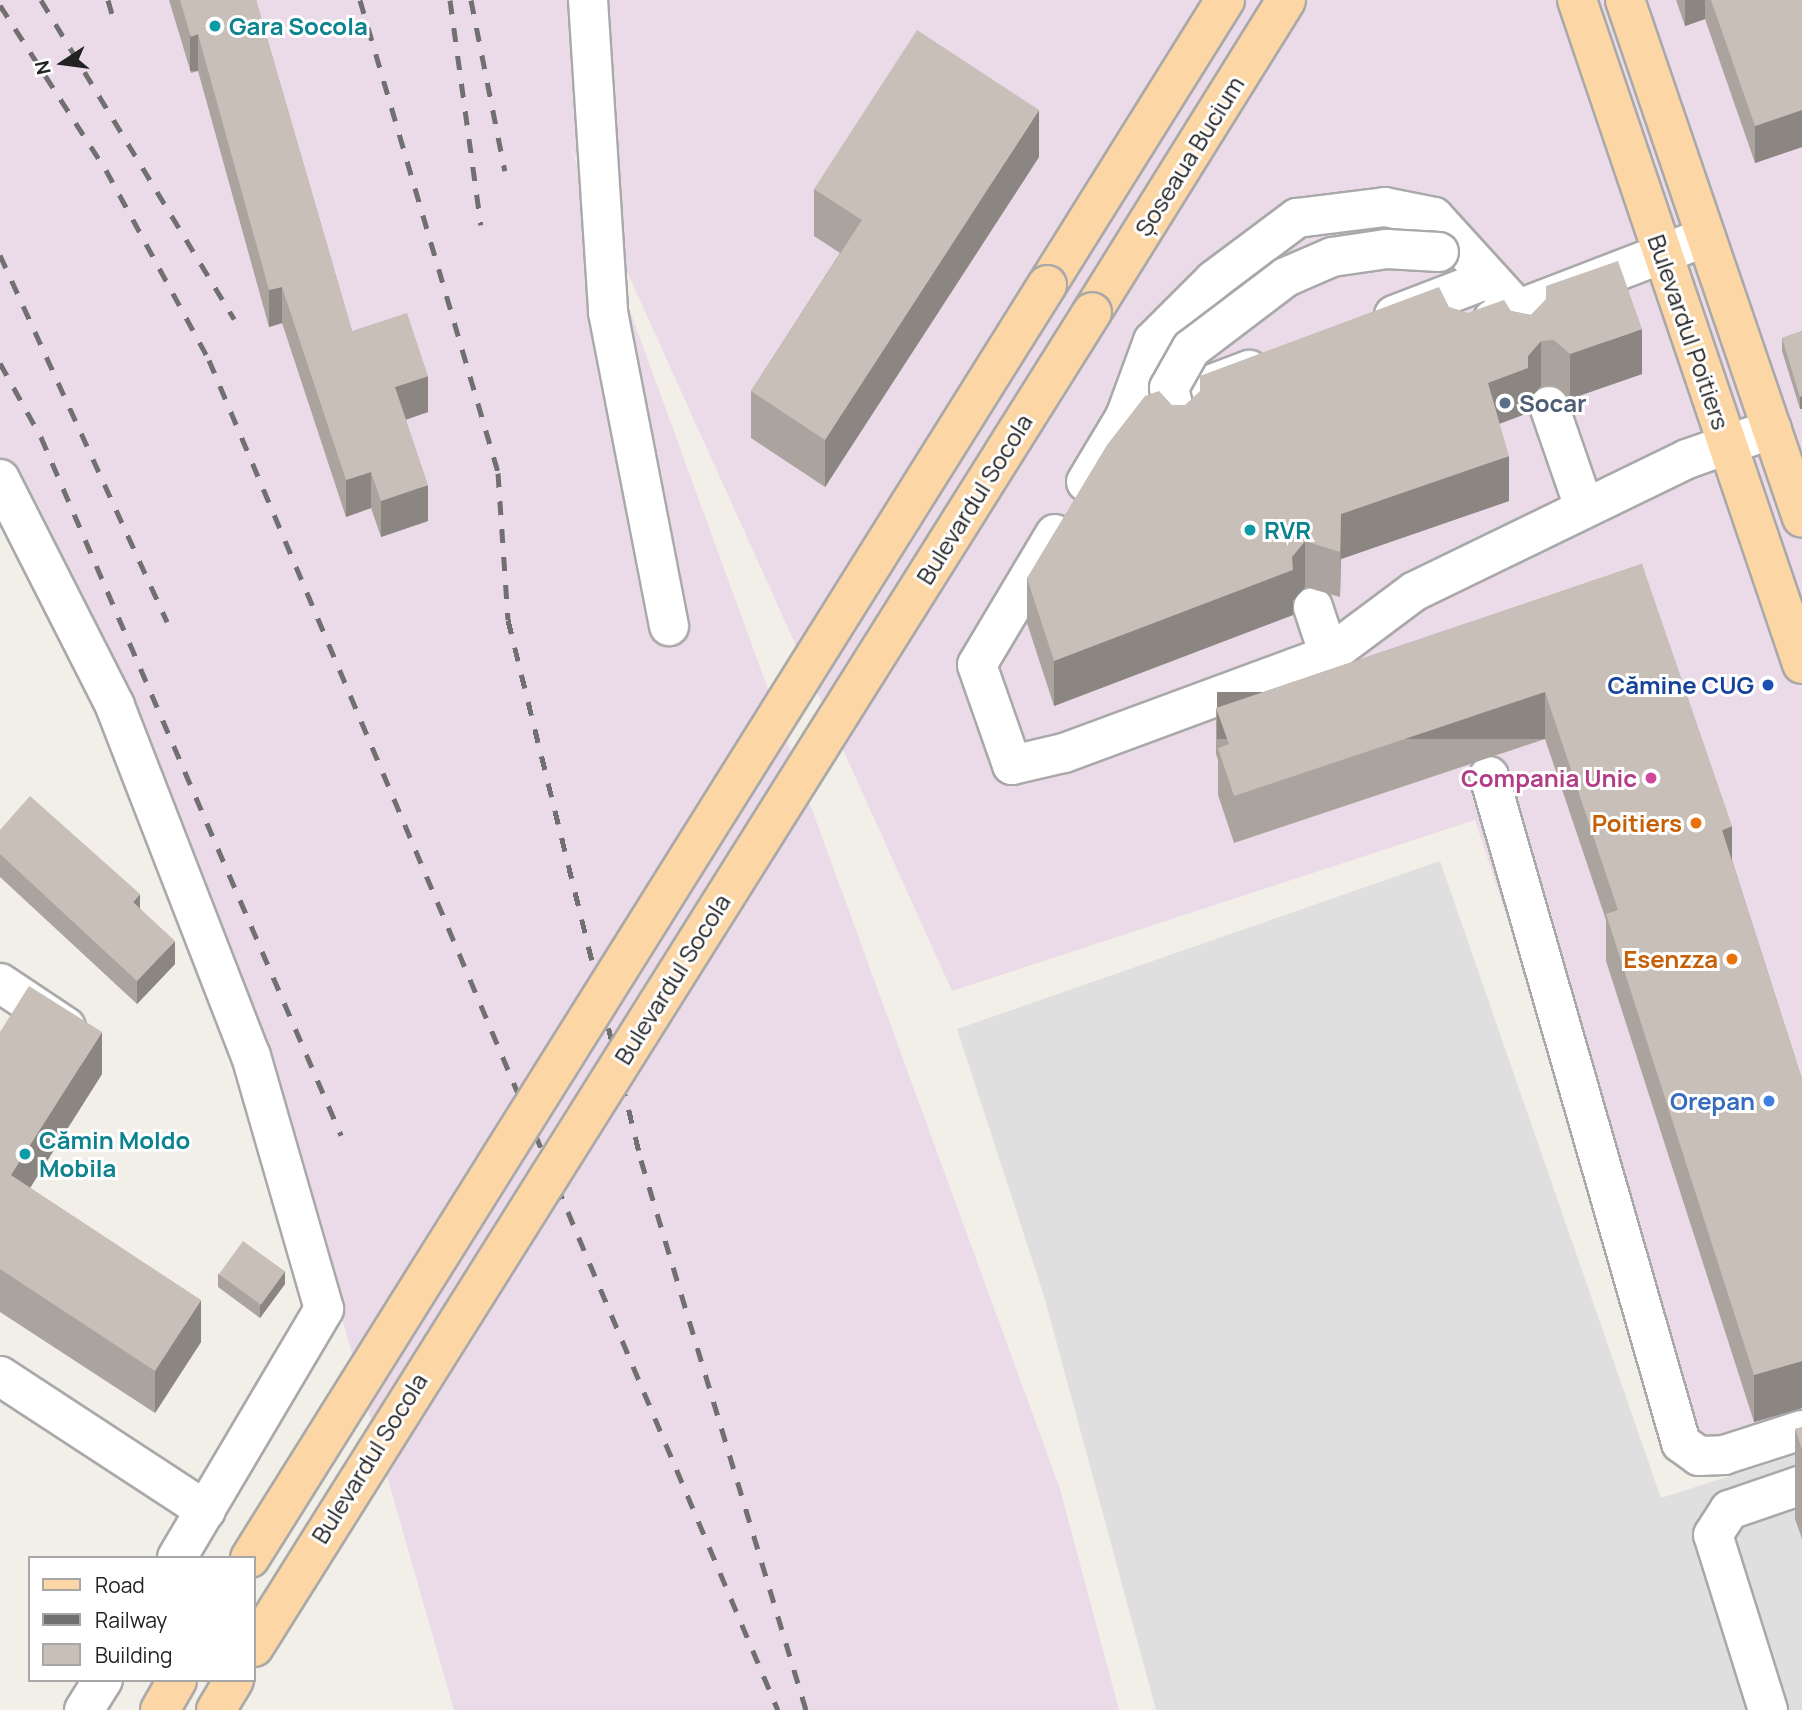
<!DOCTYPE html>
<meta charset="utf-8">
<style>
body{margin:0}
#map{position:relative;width:1802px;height:1710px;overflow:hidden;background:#f2efe9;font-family:Manrope,sans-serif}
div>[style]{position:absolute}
.residential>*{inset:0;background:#e0dfdf}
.industrial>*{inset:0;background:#ebdbe8}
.roads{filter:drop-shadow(2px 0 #a9a9a9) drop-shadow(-2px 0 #a9a9a9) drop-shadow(0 2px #a9a9a9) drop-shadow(0 -2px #a9a9a9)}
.minor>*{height:38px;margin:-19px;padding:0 19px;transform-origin:19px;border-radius:19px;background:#fff}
.major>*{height:38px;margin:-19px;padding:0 19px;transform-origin:19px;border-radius:19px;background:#fcd6a4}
.rail>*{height:5px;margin-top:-2.5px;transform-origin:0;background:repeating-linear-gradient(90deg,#707070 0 14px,transparent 0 28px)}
.bridges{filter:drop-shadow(2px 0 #a9a9a9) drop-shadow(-2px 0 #a9a9a9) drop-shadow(0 2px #a9a9a9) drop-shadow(0 -2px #a9a9a9)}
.minor-bridge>*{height:38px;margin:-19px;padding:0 19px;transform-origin:19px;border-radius:19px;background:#fff}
.major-bridge>*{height:38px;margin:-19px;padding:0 19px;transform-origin:19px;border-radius:19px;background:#fcd6a4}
.wall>*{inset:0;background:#aba49e}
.shaded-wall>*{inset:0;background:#8b8681;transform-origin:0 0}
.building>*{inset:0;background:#c7bfb8;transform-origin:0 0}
.dots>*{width:19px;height:19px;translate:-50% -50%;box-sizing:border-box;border:4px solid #fff;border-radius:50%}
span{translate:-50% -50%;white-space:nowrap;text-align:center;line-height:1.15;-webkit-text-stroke:6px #fff;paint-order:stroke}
.culture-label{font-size:24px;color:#0d838f;font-weight:700}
.left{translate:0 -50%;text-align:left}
.street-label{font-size:24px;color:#222}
.service-label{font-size:24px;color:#4e5e75;font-weight:700}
.transit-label{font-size:24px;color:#164399;font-weight:700}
.right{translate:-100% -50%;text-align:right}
.hotel-label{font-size:24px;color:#b23c85;font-weight:700}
.food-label{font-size:24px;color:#c56008;font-weight:700}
.shop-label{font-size:24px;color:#366cbe;font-weight:700}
.legend{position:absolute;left:28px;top:1556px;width:228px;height:126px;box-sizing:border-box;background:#fff;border:2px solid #a7a7a7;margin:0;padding:9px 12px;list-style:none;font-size:21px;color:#222}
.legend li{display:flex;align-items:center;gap:14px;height:35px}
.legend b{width:35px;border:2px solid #a7a7a7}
.north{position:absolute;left:28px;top:28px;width:70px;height:70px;-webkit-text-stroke:5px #fff;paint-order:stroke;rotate:257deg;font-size:19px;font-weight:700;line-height:28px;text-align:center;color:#222}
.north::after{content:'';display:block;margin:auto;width:24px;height:32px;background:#222;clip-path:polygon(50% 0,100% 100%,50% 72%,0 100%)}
</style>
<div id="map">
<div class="residential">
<i style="clip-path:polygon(1440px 861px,1661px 1498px,1802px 1453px,1802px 1710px,1156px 1710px,1044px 1296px,957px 1029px)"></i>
</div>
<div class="industrial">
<i style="clip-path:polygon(0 0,1773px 0,1802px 78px,1802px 1420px,1685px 1459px,1475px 820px,952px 991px,568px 141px,1060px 1489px,1119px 1710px,454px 1710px,266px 1053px,0 503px)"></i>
</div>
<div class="roads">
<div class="minor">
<i style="left:588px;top:0;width:313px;rotate:86.3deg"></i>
<i style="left:608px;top:312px;width:320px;rotate:79deg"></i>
<i style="left:1394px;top:315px;width:97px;rotate:-21deg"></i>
<i style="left:1493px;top:319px;width:228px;rotate:-21.1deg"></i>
<i style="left:1549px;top:406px;width:107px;rotate:70.9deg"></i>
<i style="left:1125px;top:417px;width:81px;rotate:-69.8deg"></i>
<i style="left:1153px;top:341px;width:86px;rotate:-45deg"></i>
<i style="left:1214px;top:280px;width:104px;rotate:-36.8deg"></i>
<i style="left:1297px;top:218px;width:89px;rotate:-7.1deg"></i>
<i style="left:1385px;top:207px;width:50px;rotate:11.5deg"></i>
<i style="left:1434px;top:217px;width:119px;rotate:47.7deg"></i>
<i style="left:1514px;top:305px;width:36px;rotate:72deg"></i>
<i style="left:0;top:479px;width:254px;rotate:63.1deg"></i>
<i style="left:115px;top:706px;width:375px;rotate:68.8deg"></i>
<i style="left:251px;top:1056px;width:263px;rotate:73.9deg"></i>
<i style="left:324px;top:1309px;width:289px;rotate:120.6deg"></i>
<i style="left:1086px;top:482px;width:76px;rotate:-59deg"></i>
<i style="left:1125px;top:417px;width:133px;rotate:-20.8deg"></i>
<i style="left:1055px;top:534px;width:152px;rotate:120.8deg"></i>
<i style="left:977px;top:665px;width:106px;rotate:70.7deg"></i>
<i style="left:1012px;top:765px;width:53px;rotate:-13deg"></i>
<i style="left:1064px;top:753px;width:283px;rotate:-20.3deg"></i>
<i style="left:1329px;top:655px;width:107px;rotate:-36.7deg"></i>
<i style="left:1415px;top:591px;width:302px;rotate:-25.9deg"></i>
<i style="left:1687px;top:459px;width:90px;rotate:-19.4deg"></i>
<i style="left:1313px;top:607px;width:51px;rotate:71.6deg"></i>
<i style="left:1489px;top:776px;width:694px;rotate:73.94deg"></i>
<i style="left:1681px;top:1443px;width:22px;rotate:36deg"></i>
<i style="left:1699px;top:1456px;width:25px;rotate:-2deg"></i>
<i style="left:1724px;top:1455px;width:82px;rotate:-17.8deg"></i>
<i style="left:0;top:983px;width:79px;rotate:33.7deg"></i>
<i style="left:0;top:1376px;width:246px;rotate:33.2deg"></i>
<i style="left:84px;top:1710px;width:36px;rotate:-58deg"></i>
<i style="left:1768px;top:1710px;width:183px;rotate:-107.4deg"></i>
<i style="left:1713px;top:1535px;width:30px;rotate:-57deg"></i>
<i style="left:1729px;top:1510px;width:77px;rotate:-18.9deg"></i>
</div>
<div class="major">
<i style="left:1577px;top:0;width:701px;rotate:71.28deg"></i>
<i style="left:1625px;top:0;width:547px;rotate:71.13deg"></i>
<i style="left:1047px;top:285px;width:336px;rotate:-58deg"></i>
<i style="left:1092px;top:312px;width:367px;rotate:-58.1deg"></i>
<i style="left:160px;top:1710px;width:34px;rotate:-60deg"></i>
<i style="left:216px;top:1710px;width:35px;rotate:-59deg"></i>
</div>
</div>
<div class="rail">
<i style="left:41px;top:0;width:373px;rotate:58.8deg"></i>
<i style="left:108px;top:0;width:15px;rotate:74deg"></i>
<i style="left:360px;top:0;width:493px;rotate:73.7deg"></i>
<i style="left:498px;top:473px;width:147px;rotate:86.1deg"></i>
<i style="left:508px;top:620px;width:556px;rotate:76.16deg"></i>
<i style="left:641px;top:1160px;width:574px;rotate:73.3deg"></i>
<i style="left:450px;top:0;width:227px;rotate:82.2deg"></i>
<i style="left:471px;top:0;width:174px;rotate:78.8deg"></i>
<i style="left:0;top:5px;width:196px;rotate:57.3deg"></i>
<i style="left:106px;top:170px;width:216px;rotate:61.5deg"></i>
<i style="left:209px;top:360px;width:1465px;rotate:67.15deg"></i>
<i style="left:0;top:255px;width:403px;rotate:65.5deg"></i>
<i style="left:0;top:363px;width:85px;rotate:61deg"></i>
<i style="left:41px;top:437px;width:760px;rotate:66.74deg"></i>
</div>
<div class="bridges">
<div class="minor-bridge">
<i style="left:1179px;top:429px;width:42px;rotate:-103.7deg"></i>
<i style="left:1169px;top:388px;width:45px;rotate:-60.6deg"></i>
<i style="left:1191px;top:349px;width:119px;rotate:-37.2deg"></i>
<i style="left:1286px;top:277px;width:50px;rotate:-23.5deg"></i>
<i style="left:1332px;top:257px;width:56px;rotate:-8.3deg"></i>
<i style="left:1387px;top:249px;width:52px;rotate:3.3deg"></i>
</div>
<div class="major-bridge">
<i style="left:250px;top:1558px;width:1502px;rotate:-57.95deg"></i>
<i style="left:254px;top:1647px;width:1576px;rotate:-57.88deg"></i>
</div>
</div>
<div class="wall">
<i style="clip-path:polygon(169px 0,256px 0,352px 331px,428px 412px,406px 420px,428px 521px,381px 537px,371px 508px,346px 517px,282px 323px,269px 327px,198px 71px,191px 73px)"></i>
<i style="clip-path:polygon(1676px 0,1802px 0,1802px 147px,1755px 163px,1705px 19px,1685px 26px)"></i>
<i style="clip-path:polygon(1039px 157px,825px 487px,751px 438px,751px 391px,840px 253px,814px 236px,814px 189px)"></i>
<i style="clip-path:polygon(1546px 286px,1642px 374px,1570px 399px,1554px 385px,1541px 386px,1528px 401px,1528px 413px,1499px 424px,1509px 501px,1341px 559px,1340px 597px,1305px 587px,1293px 601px,1293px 615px,1054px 706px,1027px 623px,1027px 578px,1172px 405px,1185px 405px,1449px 307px,1467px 313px,1511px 311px,1531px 315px,1546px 300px)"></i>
<i style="clip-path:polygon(1802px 331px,1800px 409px,1782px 351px,1782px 338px)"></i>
<i style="clip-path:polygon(1642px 564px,1732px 860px,1802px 1079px,1802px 1408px,1754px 1422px,1606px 961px,1606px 920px,1545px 739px,1234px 843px,1218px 795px,1218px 760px,1216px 754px,1216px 708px)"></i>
<i style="clip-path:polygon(0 830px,140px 908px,175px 964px,137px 1004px,0 877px)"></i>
<i style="clip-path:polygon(0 1032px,102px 1074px,30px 1188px,201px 1342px,155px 1413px,0 1312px)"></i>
<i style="clip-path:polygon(218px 1274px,285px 1284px,260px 1318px,218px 1287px)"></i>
<i style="clip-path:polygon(1802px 1427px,1802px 1539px,1795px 1519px,1795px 1429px)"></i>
</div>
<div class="shaded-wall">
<i style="clip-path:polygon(1685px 0,1705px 0,1705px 19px,1685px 26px)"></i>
<i style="left:198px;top:34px;width:37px;height:8px;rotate:90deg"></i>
<i style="clip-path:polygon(1039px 110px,1039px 157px,825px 487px,825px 440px)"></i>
<i style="clip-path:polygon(1802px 110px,1802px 147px,1755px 163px,1755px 126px)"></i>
<i style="clip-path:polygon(282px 287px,282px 323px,269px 327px,269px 290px)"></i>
<i style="clip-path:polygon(1642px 329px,1642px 374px,1570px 399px,1570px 354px)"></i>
<i style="clip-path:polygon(1541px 341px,1541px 386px,1528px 401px,1528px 413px,1488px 428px,1488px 383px,1528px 356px)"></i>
<i style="clip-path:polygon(428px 376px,428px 412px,395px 423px,395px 387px)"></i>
<i style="left:1802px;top:396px;width:13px;height:2px;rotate:90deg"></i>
<i style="clip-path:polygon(1509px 456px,1509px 501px,1341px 559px,1340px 597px,1341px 514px)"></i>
<i style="clip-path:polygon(371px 472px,371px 508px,346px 517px,346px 480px)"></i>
<i style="clip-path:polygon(428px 485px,428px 521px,381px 537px,381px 501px)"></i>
<i style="clip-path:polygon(1305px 541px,1305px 587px,1293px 601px,1293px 615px,1054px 706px,1054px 661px,1292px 557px)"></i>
<i style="left:1545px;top:692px;width:47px;height:328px;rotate:90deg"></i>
<i style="clip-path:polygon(1732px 826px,1732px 873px,1722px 830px)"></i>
<i style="clip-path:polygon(140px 894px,140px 916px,133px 902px)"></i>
<i style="clip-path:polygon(175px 941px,175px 964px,137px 1004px,137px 981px)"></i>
<i style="clip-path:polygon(102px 1032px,102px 1074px,11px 1218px,11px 1175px)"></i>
<i style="clip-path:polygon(285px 1271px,285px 1284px,260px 1318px,260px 1305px)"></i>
<i style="clip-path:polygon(201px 1300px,201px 1342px,155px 1413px,155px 1371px)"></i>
<i style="clip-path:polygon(1802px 1361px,1802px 1408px,1754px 1422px,1754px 1375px)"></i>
</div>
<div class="building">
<i style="clip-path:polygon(180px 0,256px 0,352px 331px,407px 313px,428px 376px,395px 387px,428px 485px,381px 501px,371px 472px,346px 480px,282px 287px,269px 290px,198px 34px,191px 37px)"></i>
<i style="clip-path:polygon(1711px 0,1802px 0,1802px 110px,1755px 126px)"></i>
<i style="clip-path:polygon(917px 30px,1039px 110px,825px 440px,751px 391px,862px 220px,814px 189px)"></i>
<i style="clip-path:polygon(1618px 261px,1642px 329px,1570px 354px,1554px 340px,1541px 341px,1528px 356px,1528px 368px,1488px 383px,1509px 456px,1341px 514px,1340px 552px,1305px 541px,1292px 557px,1293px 570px,1054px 661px,1027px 578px,1107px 445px,1145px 396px,1159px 391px,1172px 405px,1185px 405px,1200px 391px,1200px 376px,1439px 287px,1449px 307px,1467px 313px,1504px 300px,1511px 311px,1531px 315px,1546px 299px,1546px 286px)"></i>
<i style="clip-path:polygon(1802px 331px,1802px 396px,1800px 397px,1782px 338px)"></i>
<i style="clip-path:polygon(1642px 564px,1732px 826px,1722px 830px,1802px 1079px,1802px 1361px,1754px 1375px,1606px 914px,1618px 910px,1545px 692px,1234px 796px,1218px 748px,1229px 744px,1216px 708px)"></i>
<i style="clip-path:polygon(30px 796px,140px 894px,133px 902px,175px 941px,137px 981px,0 854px,0 830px)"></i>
<i style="clip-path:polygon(29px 986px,102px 1032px,11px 1175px,201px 1300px,155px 1371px,0 1269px,0 1032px)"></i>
<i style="left:243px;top:1241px;width:52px;height:41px;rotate:36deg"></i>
<i style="clip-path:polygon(1802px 1427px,1802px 1449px,1795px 1429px)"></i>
</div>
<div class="dots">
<i style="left:215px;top:26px;background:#0f9aa8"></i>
<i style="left:1505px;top:403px;background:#5c6f8a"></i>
<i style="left:1250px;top:530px;background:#0f9aa8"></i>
<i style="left:1768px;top:685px;background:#1a4fb4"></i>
<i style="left:1651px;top:778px;background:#d1479c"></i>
<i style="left:1696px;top:823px;background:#e8710a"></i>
<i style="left:1732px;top:959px;background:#e8710a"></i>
<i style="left:1769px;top:1101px;background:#3f7fe0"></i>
<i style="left:25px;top:1154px;background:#0f9aa8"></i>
</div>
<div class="culture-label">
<span class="left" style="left:229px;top:26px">Gara Socola</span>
<span class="left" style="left:1264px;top:530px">RVR</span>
<span class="left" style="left:39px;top:1154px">Cămin Moldo<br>Mobila</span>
</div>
<div class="street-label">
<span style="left:1189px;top:156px;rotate:-58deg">Șoseaua Bucium</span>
<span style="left:1689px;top:332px;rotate:71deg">Bulevardul Poitiers</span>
<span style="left:974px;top:499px;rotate:-58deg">Bulevardul Socola</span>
<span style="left:672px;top:979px;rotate:-58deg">Bulevardul Socola</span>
<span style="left:369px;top:1458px;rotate:-58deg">Bulevardul Socola</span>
</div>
<div class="service-label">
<span class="left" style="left:1519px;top:403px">Socar</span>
</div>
<div class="transit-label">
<span class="right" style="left:1754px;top:685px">Cămine CUG</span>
</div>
<div class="hotel-label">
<span class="right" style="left:1637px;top:778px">Compania Unic</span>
</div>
<div class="food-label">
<span class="right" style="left:1682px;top:823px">Poitiers</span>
<span class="right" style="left:1718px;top:959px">Esenzza</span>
</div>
<div class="shop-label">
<span class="right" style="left:1755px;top:1101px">Orepan</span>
</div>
<ul class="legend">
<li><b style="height:9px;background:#fcd6a4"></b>Road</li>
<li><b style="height:9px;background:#707070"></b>Railway</li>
<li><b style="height:19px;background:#c7bfb8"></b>Building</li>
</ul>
<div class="north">N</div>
</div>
